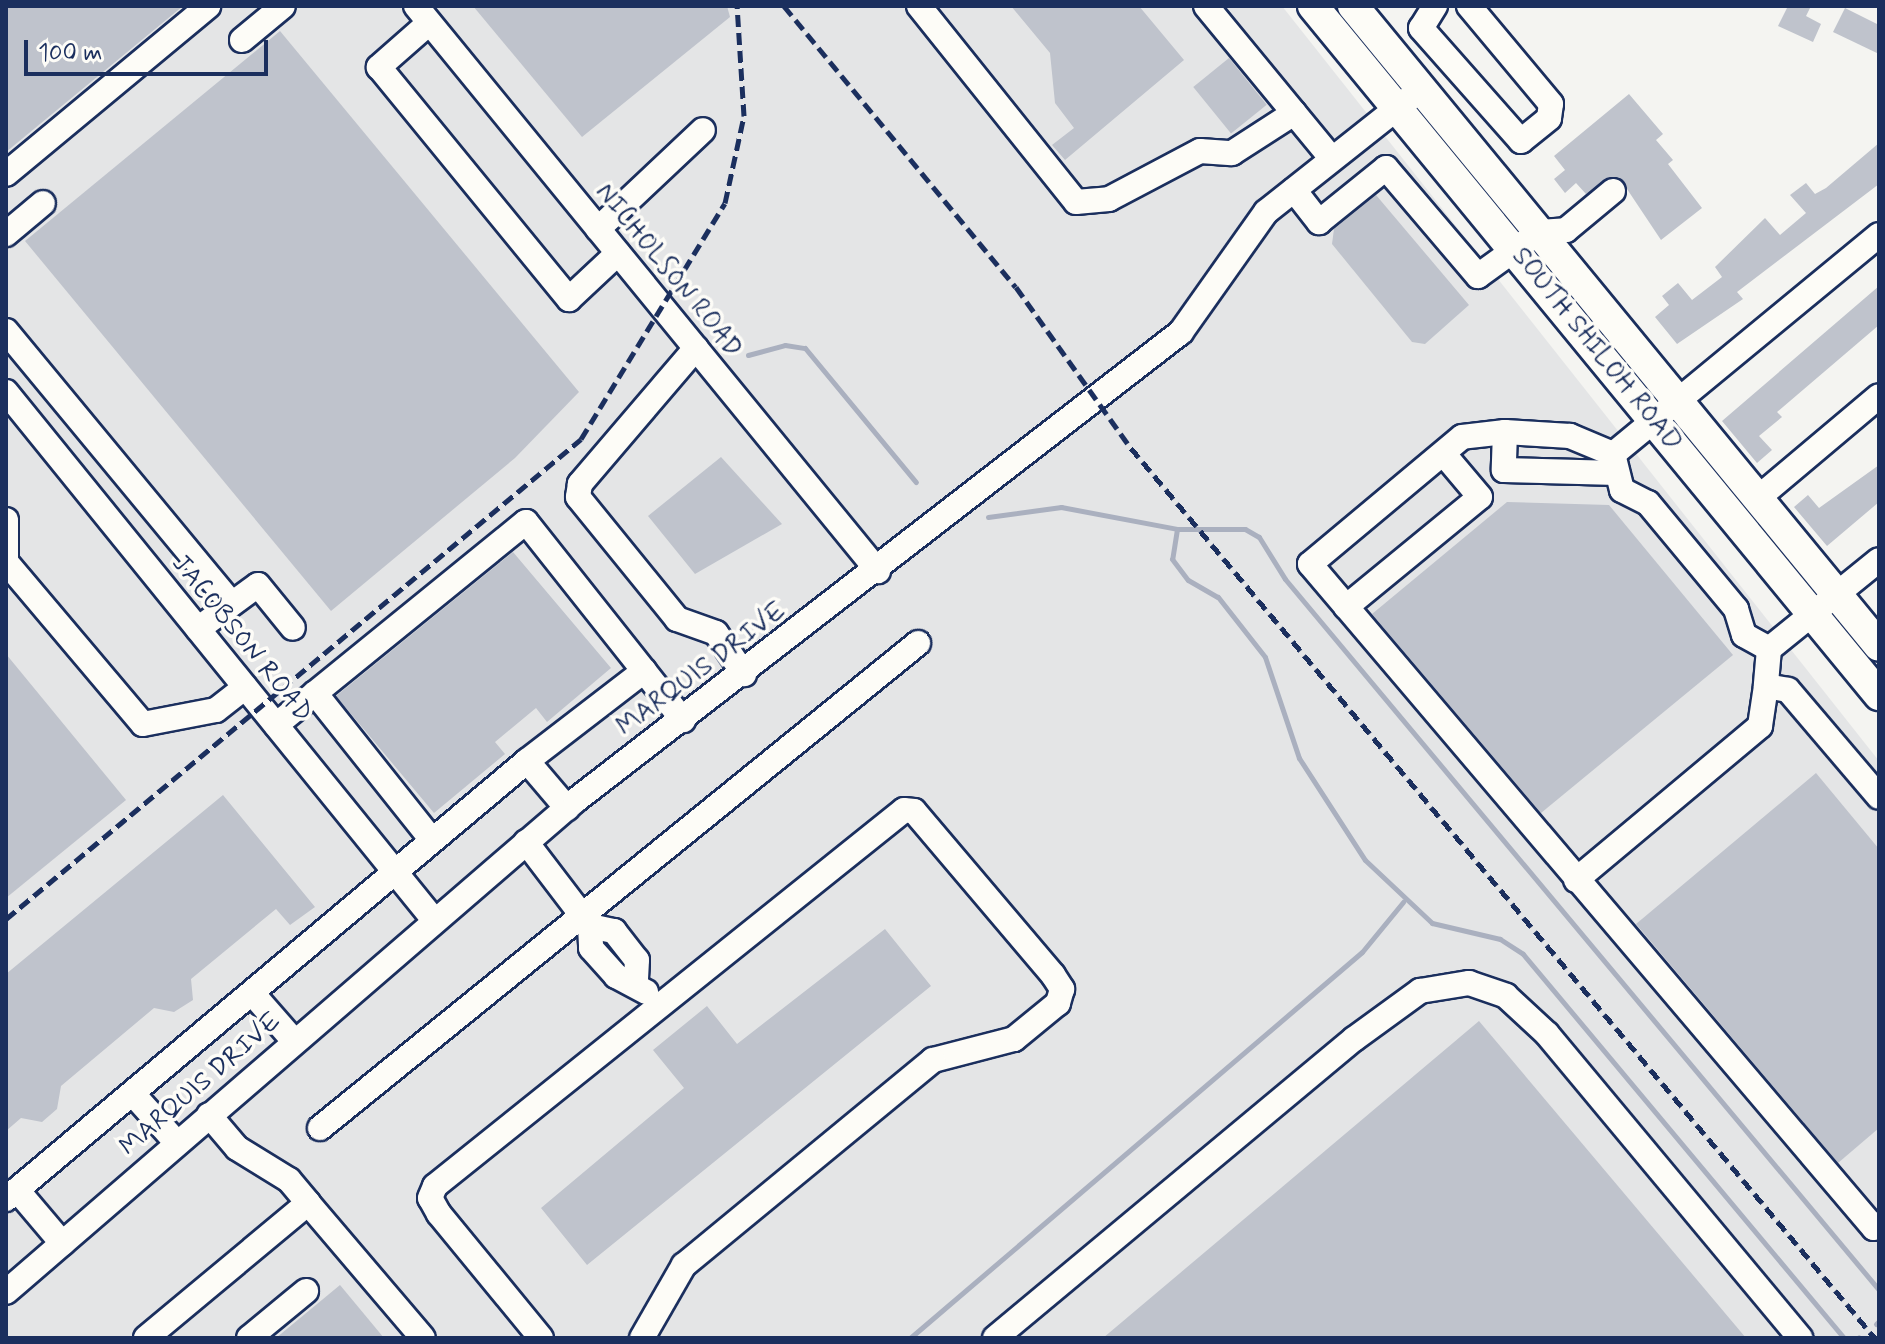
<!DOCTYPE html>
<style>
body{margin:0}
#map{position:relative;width:1885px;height:1344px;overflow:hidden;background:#f4f4f1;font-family:Mynerve,sans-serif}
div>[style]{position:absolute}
.built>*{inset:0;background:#e4e5e6}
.stream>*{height:5px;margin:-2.5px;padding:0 2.5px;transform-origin:2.5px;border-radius:2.5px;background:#aab0bf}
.building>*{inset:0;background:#bfc3cc;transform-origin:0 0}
.roads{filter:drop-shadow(2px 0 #1b2f5e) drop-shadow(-2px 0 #1b2f5e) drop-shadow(0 2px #1b2f5e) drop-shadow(0 -2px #1b2f5e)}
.minor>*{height:24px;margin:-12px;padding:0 12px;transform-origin:12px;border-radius:12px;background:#fdfcf7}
.major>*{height:30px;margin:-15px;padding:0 15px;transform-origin:15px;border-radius:15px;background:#fdfcf7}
.rail>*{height:5px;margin-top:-2.5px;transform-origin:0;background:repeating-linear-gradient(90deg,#1b2f5e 0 12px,transparent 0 18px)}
span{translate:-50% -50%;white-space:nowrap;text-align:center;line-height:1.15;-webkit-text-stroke:7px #fdfcf7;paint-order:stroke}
.street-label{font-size:26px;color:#1b2f5e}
.frame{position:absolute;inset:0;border:8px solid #1b2f5e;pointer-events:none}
.scale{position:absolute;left:24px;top:40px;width:244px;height:36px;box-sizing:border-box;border:4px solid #1b2f5e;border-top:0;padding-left:10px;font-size:24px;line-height:28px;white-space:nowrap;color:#1b2f5e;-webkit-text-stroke:6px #fdfcf7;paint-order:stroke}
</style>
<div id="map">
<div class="built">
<i style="clip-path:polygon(6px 6px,1282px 6px,1879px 761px,1879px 1338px,6px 1338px)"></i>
</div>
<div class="stream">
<i style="left:748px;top:355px;width:38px;rotate:-15deg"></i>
<i style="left:785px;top:345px;width:20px;rotate:9deg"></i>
<i style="left:805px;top:348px;width:174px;rotate:50.4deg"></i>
<i style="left:988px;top:517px;width:74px;rotate:-7.8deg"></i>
<i style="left:1061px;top:507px;width:118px;rotate:10.7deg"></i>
<i style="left:1177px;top:529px;width:68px"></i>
<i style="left:1245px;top:529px;width:16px;rotate:30deg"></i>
<i style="left:1259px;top:537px;width:49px;rotate:58.2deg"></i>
<i style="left:1285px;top:579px;width:926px;rotate:50.12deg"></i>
<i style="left:1177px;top:529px;width:30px;rotate:99deg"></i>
<i style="left:1172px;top:559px;width:26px;rotate:53deg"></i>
<i style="left:1188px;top:580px;width:34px;rotate:30deg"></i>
<i style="left:1218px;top:597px;width:76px;rotate:51.9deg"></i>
<i style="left:1265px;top:657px;width:107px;rotate:71.4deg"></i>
<i style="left:1299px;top:758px;width:121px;rotate:57.1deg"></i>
<i style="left:1365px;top:860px;width:92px;rotate:43.2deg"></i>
<i style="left:1432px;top:923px;width:70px;rotate:13.2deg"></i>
<i style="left:1500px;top:939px;width:27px;rotate:33deg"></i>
<i style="left:1523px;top:954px;width:500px;rotate:50.11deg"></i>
<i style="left:1876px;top:1324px;width:4px;rotate:-45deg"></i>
<i style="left:910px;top:1338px;width:594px;rotate:-40.5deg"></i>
<i style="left:1362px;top:952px;width:65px;rotate:-50.6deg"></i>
<i style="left:1858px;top:1338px;width:1px;rotate:-45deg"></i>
</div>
<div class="building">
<i style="clip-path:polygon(6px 6px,183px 6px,6px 152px)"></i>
<i style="clip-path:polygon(473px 6px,727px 6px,730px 17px,582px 137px)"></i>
<i style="clip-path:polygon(1011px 6px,1139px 6px,1184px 60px,1065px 160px,1052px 145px,1074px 128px,1055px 103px,1050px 53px)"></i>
<i style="clip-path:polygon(1788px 6px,1811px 6px,1806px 16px,1821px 24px,1813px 42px,1778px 26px)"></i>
<i style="clip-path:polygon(1845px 8px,1879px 25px,1879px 54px,1833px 32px)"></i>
<i style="clip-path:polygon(280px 31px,579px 392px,515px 458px,331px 611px,25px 241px)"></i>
<i style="left:1229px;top:58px;width:60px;height:46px;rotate:51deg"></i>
<i style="clip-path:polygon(1629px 94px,1663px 134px,1656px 140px,1673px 160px,1668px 164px,1702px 208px,1661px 240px,1619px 177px,1586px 194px,1576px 183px,1565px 193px,1554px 179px,1565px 170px,1554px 156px)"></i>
<i style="clip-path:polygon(1879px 143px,1879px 184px,1737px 292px,1743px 299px,1677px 344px,1655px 317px,1669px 305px,1662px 296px,1678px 283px,1692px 300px,1722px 277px,1715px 267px,1765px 218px,1780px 235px,1806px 213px,1790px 195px,1806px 183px,1815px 194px,1826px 188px)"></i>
<i style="clip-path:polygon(1376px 195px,1469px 305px,1425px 344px,1412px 342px,1332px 244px,1334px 229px)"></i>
<i style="clip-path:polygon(1879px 286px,1879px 325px,1777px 412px,1782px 417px,1759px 436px,1772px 450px,1757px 463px,1722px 421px)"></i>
<i style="clip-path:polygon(721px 457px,782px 524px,695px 574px,648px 516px)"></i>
<i style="clip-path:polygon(1879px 465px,1879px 502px,1827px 546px,1794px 507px,1808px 495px,1819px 508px)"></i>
<i style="clip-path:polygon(1507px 502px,1609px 505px,1733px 655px,1541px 813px,1372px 614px)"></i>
<i style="clip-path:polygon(513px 552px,611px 668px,547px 722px,536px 708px,495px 742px,505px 754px,434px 813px,336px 696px)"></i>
<i style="clip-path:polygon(6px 654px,126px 800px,6px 898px)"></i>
<i style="clip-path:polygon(1816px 773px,1879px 849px,1879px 1128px,1838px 1163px,1636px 924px)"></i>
<i style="clip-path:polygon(223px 795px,315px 907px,290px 925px,276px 909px,191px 979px,193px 1000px,174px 1012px,154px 1008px,61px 1086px,57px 1109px,42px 1122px,21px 1118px,6px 1131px,6px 974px)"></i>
<i style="clip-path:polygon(885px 929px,931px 986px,587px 1265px,541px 1208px,684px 1088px,653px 1050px,707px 1006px,737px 1044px)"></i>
<i style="clip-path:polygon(1479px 1021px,1746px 1338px,1103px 1338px)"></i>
<i style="clip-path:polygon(340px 1285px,384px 1338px,276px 1338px)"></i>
</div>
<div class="roads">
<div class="minor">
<i style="left:416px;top:6px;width:730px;rotate:50.73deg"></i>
<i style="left:919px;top:6px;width:251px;rotate:51.3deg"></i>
<i style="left:1076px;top:202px;width:33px;rotate:-5deg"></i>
<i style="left:1109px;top:199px;width:103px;rotate:-27.8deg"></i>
<i style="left:1200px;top:151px;width:32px;rotate:4deg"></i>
<i style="left:1232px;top:153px;width:74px;rotate:-32.8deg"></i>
<i style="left:1206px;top:6px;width:198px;rotate:50.5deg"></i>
<i style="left:1435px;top:6px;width:26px;rotate:122deg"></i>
<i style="left:1421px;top:28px;width:151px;rotate:48.5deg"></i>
<i style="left:1521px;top:141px;width:36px;rotate:-39deg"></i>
<i style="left:1549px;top:118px;width:14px;rotate:-82deg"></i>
<i style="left:1551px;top:104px;width:128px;rotate:-129.9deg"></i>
<i style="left:429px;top:23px;width:67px;rotate:138.7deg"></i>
<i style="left:379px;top:67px;width:300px;rotate:50.7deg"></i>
<i style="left:569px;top:299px;width:67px;rotate:-43.2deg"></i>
<i style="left:242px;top:40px;width:53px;rotate:-39.7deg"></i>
<i style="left:6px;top:174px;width:263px;rotate:-39.7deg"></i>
<i style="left:1294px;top:190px;width:41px;rotate:52deg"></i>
<i style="left:1319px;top:222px;width:86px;rotate:-38.9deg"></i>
<i style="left:1386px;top:168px;width:142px;rotate:49.6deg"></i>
<i style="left:1478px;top:276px;width:75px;rotate:-35.8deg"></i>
<i style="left:1539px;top:232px;width:27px;rotate:-4deg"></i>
<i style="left:1566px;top:230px;width:61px;rotate:-39.7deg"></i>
<i style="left:598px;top:229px;width:144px;rotate:-43.3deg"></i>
<i style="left:6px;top:234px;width:48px;rotate:-40deg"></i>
<i style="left:1879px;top:235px;width:345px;rotate:140.5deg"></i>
<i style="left:1613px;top:454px;width:37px;rotate:76deg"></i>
<i style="left:1622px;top:490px;width:29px;rotate:27deg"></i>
<i style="left:1648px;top:503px;width:138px;rotate:50.3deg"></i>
<i style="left:1736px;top:609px;width:27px;rotate:73deg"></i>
<i style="left:1744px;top:635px;width:29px;rotate:29deg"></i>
<i style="left:1769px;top:649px;width:37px;rotate:95deg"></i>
<i style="left:1766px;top:686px;width:22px;rotate:10deg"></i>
<i style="left:1788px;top:690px;width:140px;rotate:49.6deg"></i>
<i style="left:6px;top:331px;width:354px;rotate:50.4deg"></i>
<i style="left:696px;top:348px;width:179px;rotate:130.5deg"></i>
<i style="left:580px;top:484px;width:13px;rotate:99deg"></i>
<i style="left:578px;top:497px;width:157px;rotate:50.9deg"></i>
<i style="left:677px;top:619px;width:41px;rotate:19.7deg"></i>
<i style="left:716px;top:633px;width:50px;rotate:55.7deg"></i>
<i style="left:6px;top:392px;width:680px;rotate:50.97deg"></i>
<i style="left:1505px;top:432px;width:43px;rotate:173.4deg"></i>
<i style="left:1462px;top:437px;width:198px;rotate:140.1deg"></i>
<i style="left:1310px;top:564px;width:871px;rotate:49.66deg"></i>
<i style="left:1874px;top:1228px;width:6px;rotate:-39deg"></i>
<i style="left:1613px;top:454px;width:47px;rotate:-157.3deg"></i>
<i style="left:1570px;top:436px;width:65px;rotate:-176.5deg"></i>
<i style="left:1505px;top:432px;width:38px;rotate:92deg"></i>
<i style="left:1504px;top:470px;width:113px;rotate:1.5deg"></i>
<i style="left:1758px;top:498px;width:158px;rotate:-40.1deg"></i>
<i style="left:6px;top:520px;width:42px;rotate:90deg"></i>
<i style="left:6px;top:562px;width:212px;rotate:49.8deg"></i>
<i style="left:143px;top:724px;width:74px;rotate:-10.9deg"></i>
<i style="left:216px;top:710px;width:37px;rotate:-38deg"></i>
<i style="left:1346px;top:607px;width:173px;rotate:-39.4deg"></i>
<i style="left:1480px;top:497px;width:57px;rotate:-130.1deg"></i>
<i style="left:198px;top:629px;width:74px;rotate:-36.3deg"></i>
<i style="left:258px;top:585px;width:55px;rotate:50.9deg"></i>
<i style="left:1769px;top:649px;width:141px;rotate:-39deg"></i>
<i style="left:315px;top:693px;width:186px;rotate:51.5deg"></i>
<i style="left:276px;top:725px;width:322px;rotate:-39.1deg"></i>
<i style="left:526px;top:522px;width:253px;rotate:51.6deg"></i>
<i style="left:527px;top:761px;width:148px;rotate:-37.6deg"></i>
<i style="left:526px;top:842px;width:106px;rotate:52.7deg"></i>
<i style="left:590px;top:926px;width:25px;rotate:12deg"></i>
<i style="left:614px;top:931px;width:37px;rotate:52deg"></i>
<i style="left:637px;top:960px;width:21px;rotate:93deg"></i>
<i style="left:1576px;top:880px;width:240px;rotate:-39.9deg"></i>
<i style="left:1760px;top:726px;width:40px;rotate:-81.5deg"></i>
<i style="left:590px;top:926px;width:22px;rotate:87deg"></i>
<i style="left:591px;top:948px;width:38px;rotate:48deg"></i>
<i style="left:616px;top:976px;width:34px;rotate:28deg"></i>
<i style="left:252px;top:993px;width:64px;rotate:48.8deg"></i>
<i style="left:133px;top:1094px;width:66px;rotate:48.1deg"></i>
<i style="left:209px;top:1115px;width:43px;rotate:49.7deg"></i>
<i style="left:237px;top:1148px;width:61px;rotate:31.6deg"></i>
<i style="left:289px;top:1180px;width:30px;rotate:50deg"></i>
<i style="left:320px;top:1128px;width:770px;rotate:-39.04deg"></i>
<i style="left:17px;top:1190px;width:70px;rotate:49.7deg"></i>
<i style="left:6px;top:1199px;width:681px;rotate:-40.05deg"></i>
<i style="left:527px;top:761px;width:62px;rotate:49.6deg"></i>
<i style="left:6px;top:1292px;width:753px;rotate:-40.8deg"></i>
<i style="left:576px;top:800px;width:765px;rotate:-37.72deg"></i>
<i style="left:1181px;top:332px;width:147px;rotate:-54.7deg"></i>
<i style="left:1266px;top:212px;width:198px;rotate:-38.4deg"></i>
<i style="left:146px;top:1338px;width:211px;rotate:-39.8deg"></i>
<i style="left:308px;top:1203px;width:177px;rotate:49.6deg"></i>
<i style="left:249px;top:1338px;width:74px;rotate:-39.5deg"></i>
<i style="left:541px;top:1338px;width:161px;rotate:-129.4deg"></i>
<i style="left:439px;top:1214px;width:18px;rotate:-119deg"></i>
<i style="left:430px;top:1198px;width:13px;rotate:-67deg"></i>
<i style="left:435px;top:1186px;width:601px;rotate:-38.72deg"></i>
<i style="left:904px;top:810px;width:10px;rotate:6deg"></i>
<i style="left:914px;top:811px;width:215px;rotate:49.7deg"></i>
<i style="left:1053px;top:975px;width:17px;rotate:57deg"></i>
<i style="left:1062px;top:989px;width:15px;rotate:106deg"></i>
<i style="left:1058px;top:1003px;width:57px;rotate:140.7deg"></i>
<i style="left:1014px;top:1039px;width:84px;rotate:165.5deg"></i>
<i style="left:933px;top:1060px;width:323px;rotate:140.5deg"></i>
<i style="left:684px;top:1265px;width:84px;rotate:119.9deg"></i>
<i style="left:995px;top:1338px;width:467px;rotate:-39.8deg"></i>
<i style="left:1354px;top:1039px;width:82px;rotate:-36deg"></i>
<i style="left:1420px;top:991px;width:50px;rotate:-9.3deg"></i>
<i style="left:1469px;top:983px;width:39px;rotate:19deg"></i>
<i style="left:1506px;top:996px;width:56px;rotate:42.8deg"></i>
<i style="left:1547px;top:1034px;width:396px;rotate:50.2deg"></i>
</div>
<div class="major">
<i style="left:1313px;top:6px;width:892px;rotate:50.6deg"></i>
<i style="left:1353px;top:6px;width:828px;rotate:50.58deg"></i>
</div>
</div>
<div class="rail">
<i style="left:784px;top:6px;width:364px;rotate:50.5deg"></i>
<i style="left:1016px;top:287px;width:198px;rotate:54.5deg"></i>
<i style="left:1131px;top:448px;width:1160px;rotate:50.11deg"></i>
<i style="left:6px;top:919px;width:749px;rotate:-39.85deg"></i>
<i style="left:581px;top:439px;width:276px;rotate:-58.6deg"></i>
<i style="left:725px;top:203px;width:89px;rotate:-77.7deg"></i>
<i style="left:744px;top:116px;width:110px;rotate:-93.6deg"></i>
</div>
<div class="street-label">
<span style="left:668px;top:271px;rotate:51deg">NICHOLSON ROAD</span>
<span style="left:1596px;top:350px;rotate:51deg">SOUTH SHILOH ROAD</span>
<span style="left:241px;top:639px;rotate:51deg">JACOBSON ROAD</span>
<span style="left:702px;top:670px;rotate:-37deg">MARQUIS DRIVE</span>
<span style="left:201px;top:1085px;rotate:-41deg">MARQUIS DRIVE</span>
</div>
<div class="frame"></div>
<div class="scale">100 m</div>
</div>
